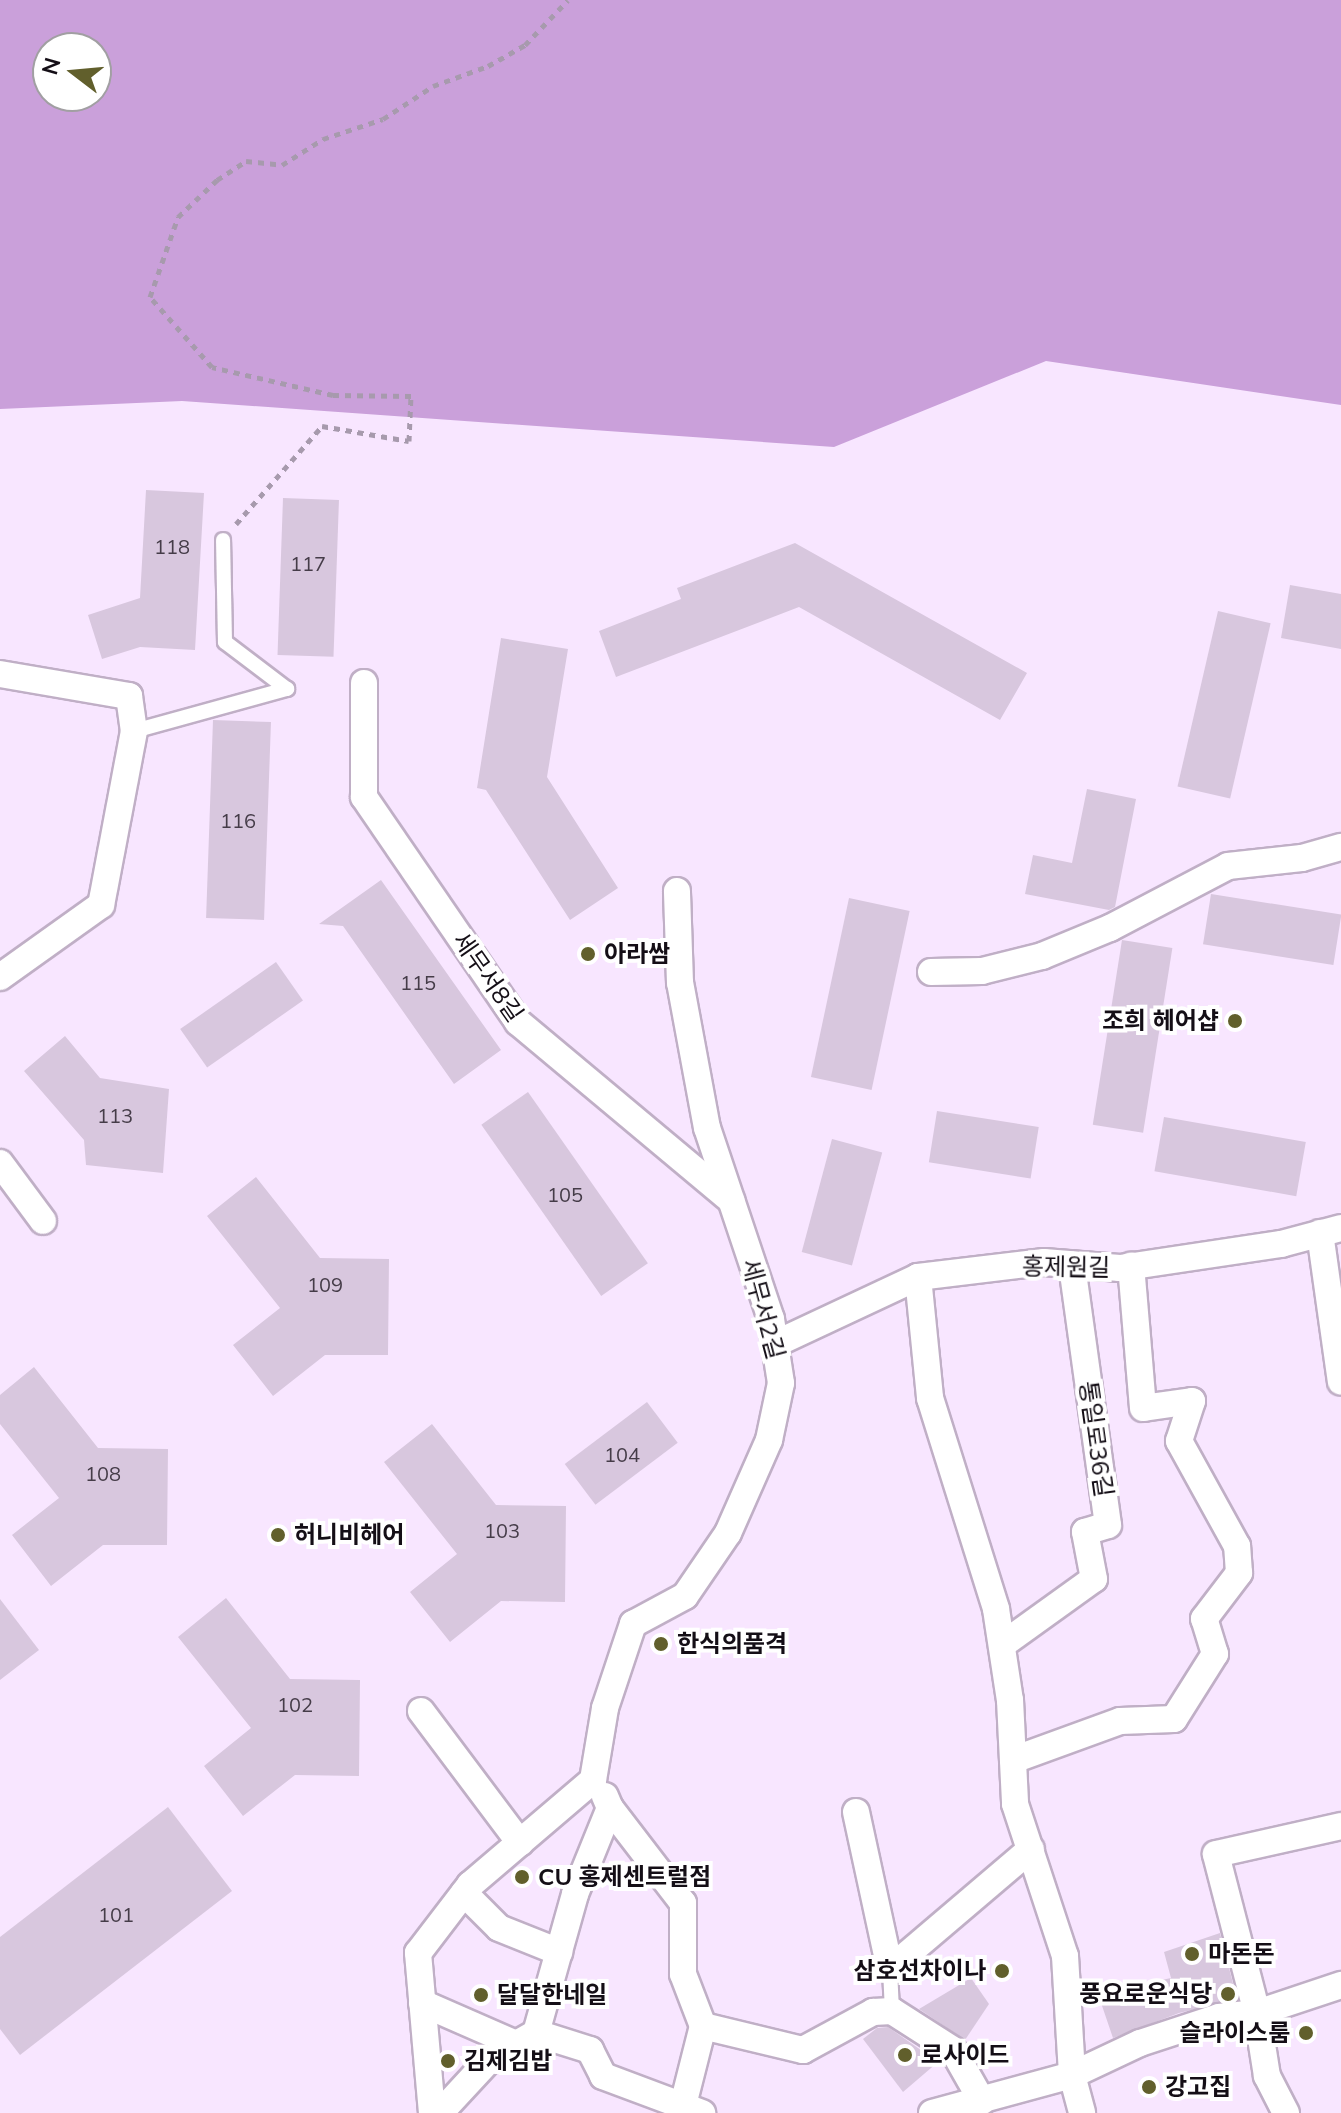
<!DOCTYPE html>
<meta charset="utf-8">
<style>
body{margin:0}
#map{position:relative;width:1341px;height:2113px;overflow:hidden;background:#f8e6ff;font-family:Mulish,"Noto Sans KR",sans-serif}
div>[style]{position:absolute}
.forest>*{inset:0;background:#caa0da}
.building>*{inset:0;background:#d8c7de;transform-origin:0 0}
.path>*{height:5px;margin-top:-2.5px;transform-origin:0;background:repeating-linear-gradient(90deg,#a79aad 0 6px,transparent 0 12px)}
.roads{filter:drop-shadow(2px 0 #c0afc6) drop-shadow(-2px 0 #c0afc6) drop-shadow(0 2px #c0afc6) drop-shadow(0 -2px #c0afc6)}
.service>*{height:14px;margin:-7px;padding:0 7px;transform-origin:7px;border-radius:7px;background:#fff}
.minor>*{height:26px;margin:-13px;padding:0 13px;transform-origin:13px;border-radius:13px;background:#fff}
.dots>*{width:22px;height:22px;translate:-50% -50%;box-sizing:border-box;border:4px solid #fff;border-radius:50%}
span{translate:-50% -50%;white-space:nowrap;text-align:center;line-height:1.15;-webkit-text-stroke:8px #fff;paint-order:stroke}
.number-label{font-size:20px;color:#453c48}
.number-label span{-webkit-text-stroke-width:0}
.poi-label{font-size:24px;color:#140e16;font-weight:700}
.left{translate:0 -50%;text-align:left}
.right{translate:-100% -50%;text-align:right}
.street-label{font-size:24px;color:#140e16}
.north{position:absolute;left:32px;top:32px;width:80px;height:80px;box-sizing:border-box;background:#fff;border:2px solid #a19fa2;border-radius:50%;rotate:286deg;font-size:22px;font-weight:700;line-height:32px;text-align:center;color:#140e16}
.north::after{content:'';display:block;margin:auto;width:28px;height:36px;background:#615f2c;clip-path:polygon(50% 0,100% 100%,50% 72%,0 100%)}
</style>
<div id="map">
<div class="forest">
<i style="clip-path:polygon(evenodd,0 0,1341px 0,1341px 405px,1046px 361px,834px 447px,182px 401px,0 409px,0 0,48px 48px,96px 48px,96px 96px,48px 96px,48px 48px)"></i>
</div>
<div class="building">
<i style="clip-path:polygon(146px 490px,204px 493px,195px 650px,140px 647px,102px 659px,88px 615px,140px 598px)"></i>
<i style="left:283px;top:498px;width:56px;height:157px;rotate:2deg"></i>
<i style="clip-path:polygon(795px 543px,1027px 673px,1000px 720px,799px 607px,616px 677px,599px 631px,681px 599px,677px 588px)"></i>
<i style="clip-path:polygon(1290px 585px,1341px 594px,1341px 649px,1281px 638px)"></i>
<i style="left:1218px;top:611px;width:54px;height:180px;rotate:13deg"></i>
<i style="clip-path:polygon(501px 638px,568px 649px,547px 777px,618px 888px,570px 920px,486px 790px,477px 788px)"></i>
<i style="left:213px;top:720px;width:58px;height:198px;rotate:2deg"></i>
<i style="clip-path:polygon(1087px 789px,1136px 799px,1115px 907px,1109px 910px,1025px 894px,1033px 855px,1072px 863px)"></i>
<i style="clip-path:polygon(381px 880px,501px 1050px,454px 1084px,343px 926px,319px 924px)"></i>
<i style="left:1211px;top:894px;width:132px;height:51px;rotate:9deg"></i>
<i style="left:849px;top:898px;width:62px;height:183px;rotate:12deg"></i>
<i style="left:1122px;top:940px;width:51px;height:187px;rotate:9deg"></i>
<i style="left:276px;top:962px;width:47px;height:117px;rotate:55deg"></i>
<i style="clip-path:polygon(65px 1036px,100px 1078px,169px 1089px,163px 1173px,86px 1165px,84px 1140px,24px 1071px)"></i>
<i style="left:528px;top:1092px;width:209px;height:57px;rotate:55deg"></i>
<i style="left:937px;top:1111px;width:103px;height:52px;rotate:9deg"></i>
<i style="left:1164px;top:1117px;width:144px;height:55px;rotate:10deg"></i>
<i style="left:832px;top:1139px;width:52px;height:117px;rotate:15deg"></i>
<i style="clip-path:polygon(256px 1177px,320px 1258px,389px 1259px,388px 1355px,325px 1355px,273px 1396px,233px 1345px,280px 1308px,207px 1216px)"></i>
<i style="clip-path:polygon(34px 1367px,98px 1448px,168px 1449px,167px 1545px,103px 1545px,51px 1586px,12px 1535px,59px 1498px,0 1424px,0 1395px)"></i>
<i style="left:647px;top:1402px;width:51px;height:103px;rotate:53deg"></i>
<i style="clip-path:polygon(432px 1424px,496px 1505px,566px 1506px,565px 1602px,501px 1601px,450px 1642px,410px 1592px,457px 1554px,384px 1462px)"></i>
<i style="clip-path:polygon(226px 1598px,290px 1679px,360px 1680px,359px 1776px,295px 1775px,243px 1816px,204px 1766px,251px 1728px,178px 1637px)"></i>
<i style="clip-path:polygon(0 1599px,39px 1650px,0 1680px)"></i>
<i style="clip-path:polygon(168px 1807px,232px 1891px,20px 2055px,0 2029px,0 1937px)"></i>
<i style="clip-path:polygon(1220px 1933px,1237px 1999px,1179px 2013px,1113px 2038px,1098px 1994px,1171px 1978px,1164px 1952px)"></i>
<i style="clip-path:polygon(971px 1978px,989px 2004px,965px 2040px,919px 2009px)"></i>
<i style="clip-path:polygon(888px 2027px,938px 2062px,903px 2092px,863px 2039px,877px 2028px)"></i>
</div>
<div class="path">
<i style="left:236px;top:524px;width:130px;rotate:-48.7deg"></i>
<i style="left:322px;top:426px;width:88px;rotate:9.8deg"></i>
<i style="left:409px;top:441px;width:45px;rotate:-87.5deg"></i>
<i style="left:411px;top:396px;width:78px;rotate:-179.3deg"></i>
<i style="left:333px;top:395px;width:124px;rotate:-167deg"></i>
<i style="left:212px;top:367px;width:94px;rotate:-131.5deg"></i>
<i style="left:150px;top:297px;width:85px;rotate:-70.7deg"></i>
<i style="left:178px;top:217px;width:54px;rotate:-43.5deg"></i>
<i style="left:217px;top:180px;width:35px;rotate:-33deg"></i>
<i style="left:246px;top:161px;width:36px;rotate:6deg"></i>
<i style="left:282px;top:165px;width:49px;rotate:-32.4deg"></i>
<i style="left:323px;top:139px;width:63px;rotate:-18.4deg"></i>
<i style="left:383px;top:119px;width:60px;rotate:-33.4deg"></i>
<i style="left:433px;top:86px;width:59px;rotate:-20deg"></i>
<i style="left:488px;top:66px;width:43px;rotate:-29.6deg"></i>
<i style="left:525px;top:45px;width:62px;rotate:-46.3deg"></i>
</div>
<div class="roads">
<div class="service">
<i style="left:134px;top:731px;width:159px;rotate:-15.4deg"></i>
<i style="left:287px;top:689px;width:78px;rotate:-142.8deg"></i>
<i style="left:225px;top:642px;width:102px;rotate:-91.1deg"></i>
<i style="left:890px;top:1969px;width:42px;rotate:87.3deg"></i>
</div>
<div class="minor">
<i style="left:0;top:674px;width:131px;rotate:9.7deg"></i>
<i style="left:129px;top:696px;width:35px;rotate:82deg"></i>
<i style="left:134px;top:731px;width:177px;rotate:100.7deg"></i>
<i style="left:101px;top:905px;width:124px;rotate:144.5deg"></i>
<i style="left:364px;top:683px;width:114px;rotate:90deg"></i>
<i style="left:364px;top:797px;width:273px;rotate:55.6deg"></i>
<i style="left:518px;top:1022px;width:278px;rotate:39.9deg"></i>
<i style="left:931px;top:972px;width:51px;rotate:-1.1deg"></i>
<i style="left:982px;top:971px;width:62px;rotate:-14deg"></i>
<i style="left:1042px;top:956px;width:74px;rotate:-22.4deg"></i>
<i style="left:1110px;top:928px;width:133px;rotate:-27.7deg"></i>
<i style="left:1228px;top:866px;width:74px;rotate:-6.2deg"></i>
<i style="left:1302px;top:858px;width:41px;rotate:-15.8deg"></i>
<i style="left:0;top:1163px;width:72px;rotate:53.4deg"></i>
<i style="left:1320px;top:1233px;width:150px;rotate:82deg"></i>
<i style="left:918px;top:1277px;width:122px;rotate:84.3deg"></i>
<i style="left:930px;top:1398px;width:221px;rotate:72.6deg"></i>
<i style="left:996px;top:1609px;width:92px;rotate:81.3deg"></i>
<i style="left:1010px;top:1700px;width:104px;rotate:87.2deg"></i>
<i style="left:1015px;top:1804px;width:160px;rotate:71.8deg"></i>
<i style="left:1065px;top:1956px;width:119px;rotate:86.6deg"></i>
<i style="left:1072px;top:2075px;width:39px;rotate:75deg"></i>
<i style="left:775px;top:1344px;width:158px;rotate:-25.1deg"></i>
<i style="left:918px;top:1277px;width:127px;rotate:-6.8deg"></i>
<i style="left:1044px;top:1262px;width:76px;rotate:4.5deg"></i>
<i style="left:1120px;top:1268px;width:163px;rotate:-8.5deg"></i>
<i style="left:1281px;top:1244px;width:62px;rotate:-14.9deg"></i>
<i style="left:1002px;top:1645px;width:113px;rotate:-35.7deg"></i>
<i style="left:1094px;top:1579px;width:48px;rotate:-100.8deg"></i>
<i style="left:1085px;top:1532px;width:24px;rotate:-17deg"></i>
<i style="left:1108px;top:1525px;width:263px;rotate:-97.9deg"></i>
<i style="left:421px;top:1711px;width:165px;rotate:53.1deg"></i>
<i style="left:1013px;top:1760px;width:114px;rotate:-20deg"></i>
<i style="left:1120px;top:1721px;width:54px;rotate:-2.1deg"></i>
<i style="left:1174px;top:1719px;width:77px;rotate:-57.8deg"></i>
<i style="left:1215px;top:1654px;width:37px;rotate:-107deg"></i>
<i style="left:1204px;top:1619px;width:58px;rotate:-52.7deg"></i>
<i style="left:1239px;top:1573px;width:27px;rotate:-94deg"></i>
<i style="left:1237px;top:1546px;width:120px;rotate:-118.9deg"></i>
<i style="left:1179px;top:1441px;width:42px;rotate:-72deg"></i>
<i style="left:1192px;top:1401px;width:49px;rotate:171.9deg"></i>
<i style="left:1143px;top:1408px;width:143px;rotate:-94.8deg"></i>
<i style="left:610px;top:1808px;width:120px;rotate:52.5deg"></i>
<i style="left:683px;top:1903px;width:71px;rotate:90deg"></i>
<i style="left:683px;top:1974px;width:56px;rotate:69deg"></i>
<i style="left:703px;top:2026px;width:103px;rotate:13.5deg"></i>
<i style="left:803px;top:2050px;width:80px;rotate:-28.5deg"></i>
<i style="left:873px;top:2012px;width:19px;rotate:-3deg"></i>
<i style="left:892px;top:2011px;width:72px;rotate:32.6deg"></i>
<i style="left:953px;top:2050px;width:59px;rotate:60.4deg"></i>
<i style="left:856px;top:1812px;width:161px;rotate:77.8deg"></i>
<i style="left:890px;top:1969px;width:185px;rotate:-40.4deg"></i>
<i style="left:464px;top:1893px;width:49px;rotate:45deg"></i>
<i style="left:499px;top:1928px;width:65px;rotate:21.8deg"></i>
<i style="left:422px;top:2003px;width:103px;rotate:23.6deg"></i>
<i style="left:536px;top:2033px;width:57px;rotate:17.5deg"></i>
<i style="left:590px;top:2050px;width:29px;rotate:63deg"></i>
<i style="left:603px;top:2076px;width:106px;rotate:20.5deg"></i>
<i style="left:683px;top:2105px;width:81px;rotate:-75.8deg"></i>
<i style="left:432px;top:2113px;width:161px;rotate:-95deg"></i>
<i style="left:418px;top:1953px;width:86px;rotate:-52.6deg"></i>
<i style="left:470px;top:1885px;width:162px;rotate:-40.5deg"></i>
<i style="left:593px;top:1780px;width:73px;rotate:-80.5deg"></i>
<i style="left:605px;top:1708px;width:89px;rotate:-71.6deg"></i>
<i style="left:633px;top:1624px;width:59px;rotate:-28.3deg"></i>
<i style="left:685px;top:1596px;width:76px;rotate:-55.7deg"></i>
<i style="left:728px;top:1533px;width:102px;rotate:-66.2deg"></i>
<i style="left:769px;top:1440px;width:58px;rotate:-78.1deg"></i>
<i style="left:781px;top:1383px;width:65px;rotate:-98.9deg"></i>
<i style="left:771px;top:1319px;width:201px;rotate:-108.5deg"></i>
<i style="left:707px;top:1128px;width:147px;rotate:-100.5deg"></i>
<i style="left:680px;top:983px;width:92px;rotate:-91.9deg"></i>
<i style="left:440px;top:2113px;width:74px;rotate:-47.2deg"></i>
<i style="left:490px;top:2059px;width:53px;rotate:-29.5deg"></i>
<i style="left:536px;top:2033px;width:144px;rotate:-74.3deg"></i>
<i style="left:575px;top:1894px;width:93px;rotate:-67.9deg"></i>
<i style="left:610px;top:1808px;width:13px;rotate:-113deg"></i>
<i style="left:932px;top:2113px;width:145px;rotate:-15.2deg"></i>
<i style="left:1072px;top:2075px;width:75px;rotate:-25.2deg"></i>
<i style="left:1140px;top:2043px;width:83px;rotate:-18.2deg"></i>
<i style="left:1219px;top:2017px;width:38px;rotate:-6deg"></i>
<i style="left:1257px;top:2013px;width:89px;rotate:-18.4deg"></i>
<i style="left:1286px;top:2113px;width:42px;rotate:-117.2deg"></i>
<i style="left:1267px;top:2076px;width:64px;rotate:-99deg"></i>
<i style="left:1257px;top:2013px;width:164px;rotate:-104.5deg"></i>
<i style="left:1216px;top:1854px;width:128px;rotate:-12.6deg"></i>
</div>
</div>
<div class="dots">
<i style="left:588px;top:954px;background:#615f2c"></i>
<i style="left:1235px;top:1021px;background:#615f2c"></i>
<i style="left:278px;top:1535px;background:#615f2c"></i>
<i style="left:661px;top:1644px;background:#615f2c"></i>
<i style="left:522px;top:1877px;background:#615f2c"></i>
<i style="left:1192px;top:1954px;background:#615f2c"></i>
<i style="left:1002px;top:1971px;background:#615f2c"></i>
<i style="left:1228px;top:1994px;background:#615f2c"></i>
<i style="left:481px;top:1995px;background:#615f2c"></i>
<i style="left:1306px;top:2033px;background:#615f2c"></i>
<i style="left:905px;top:2055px;background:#615f2c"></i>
<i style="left:448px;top:2061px;background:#615f2c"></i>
<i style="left:1149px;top:2087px;background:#615f2c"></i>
</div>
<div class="number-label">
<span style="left:172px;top:546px">118</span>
<span style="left:308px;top:563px">117</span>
<span style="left:238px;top:820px">116</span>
<span style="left:418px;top:982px">115</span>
<span style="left:115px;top:1115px">113</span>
<span style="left:565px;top:1194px">105</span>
<span style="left:325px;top:1284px">109</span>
<span style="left:622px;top:1454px">104</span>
<span style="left:103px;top:1473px">108</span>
<span style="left:502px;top:1530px">103</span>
<span style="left:295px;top:1704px">102</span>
<span style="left:116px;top:1914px">101</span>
</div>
<div class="poi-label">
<span class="left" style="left:604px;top:954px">아라쌈</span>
<span class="right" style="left:1219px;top:1021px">조희 헤어샵</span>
<span class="left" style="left:294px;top:1535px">허니비헤어</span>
<span class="left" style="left:677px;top:1644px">한식의품격</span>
<span class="left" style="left:538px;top:1877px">CU 홍제센트럴점</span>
<span class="left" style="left:1208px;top:1954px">마돈돈</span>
<span class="right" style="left:986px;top:1971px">삼호선차이나</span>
<span class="right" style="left:1212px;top:1994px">풍요로운식당</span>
<span class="left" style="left:497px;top:1995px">달달한네일</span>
<span class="right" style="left:1290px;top:2033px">슬라이스룸</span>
<span class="left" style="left:921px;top:2055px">로사이드</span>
<span class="left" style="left:464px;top:2061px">김제김밥</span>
<span class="left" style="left:1165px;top:2087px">강고집</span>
</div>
<div class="street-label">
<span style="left:488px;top:977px;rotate:55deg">세무서8길</span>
<span style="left:1066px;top:1267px;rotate:1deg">홍제원길</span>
<span style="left:763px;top:1309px;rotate:75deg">세무서2길</span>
<span style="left:1096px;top:1439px;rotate:82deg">통일로36길</span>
</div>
<div class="north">N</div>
</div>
